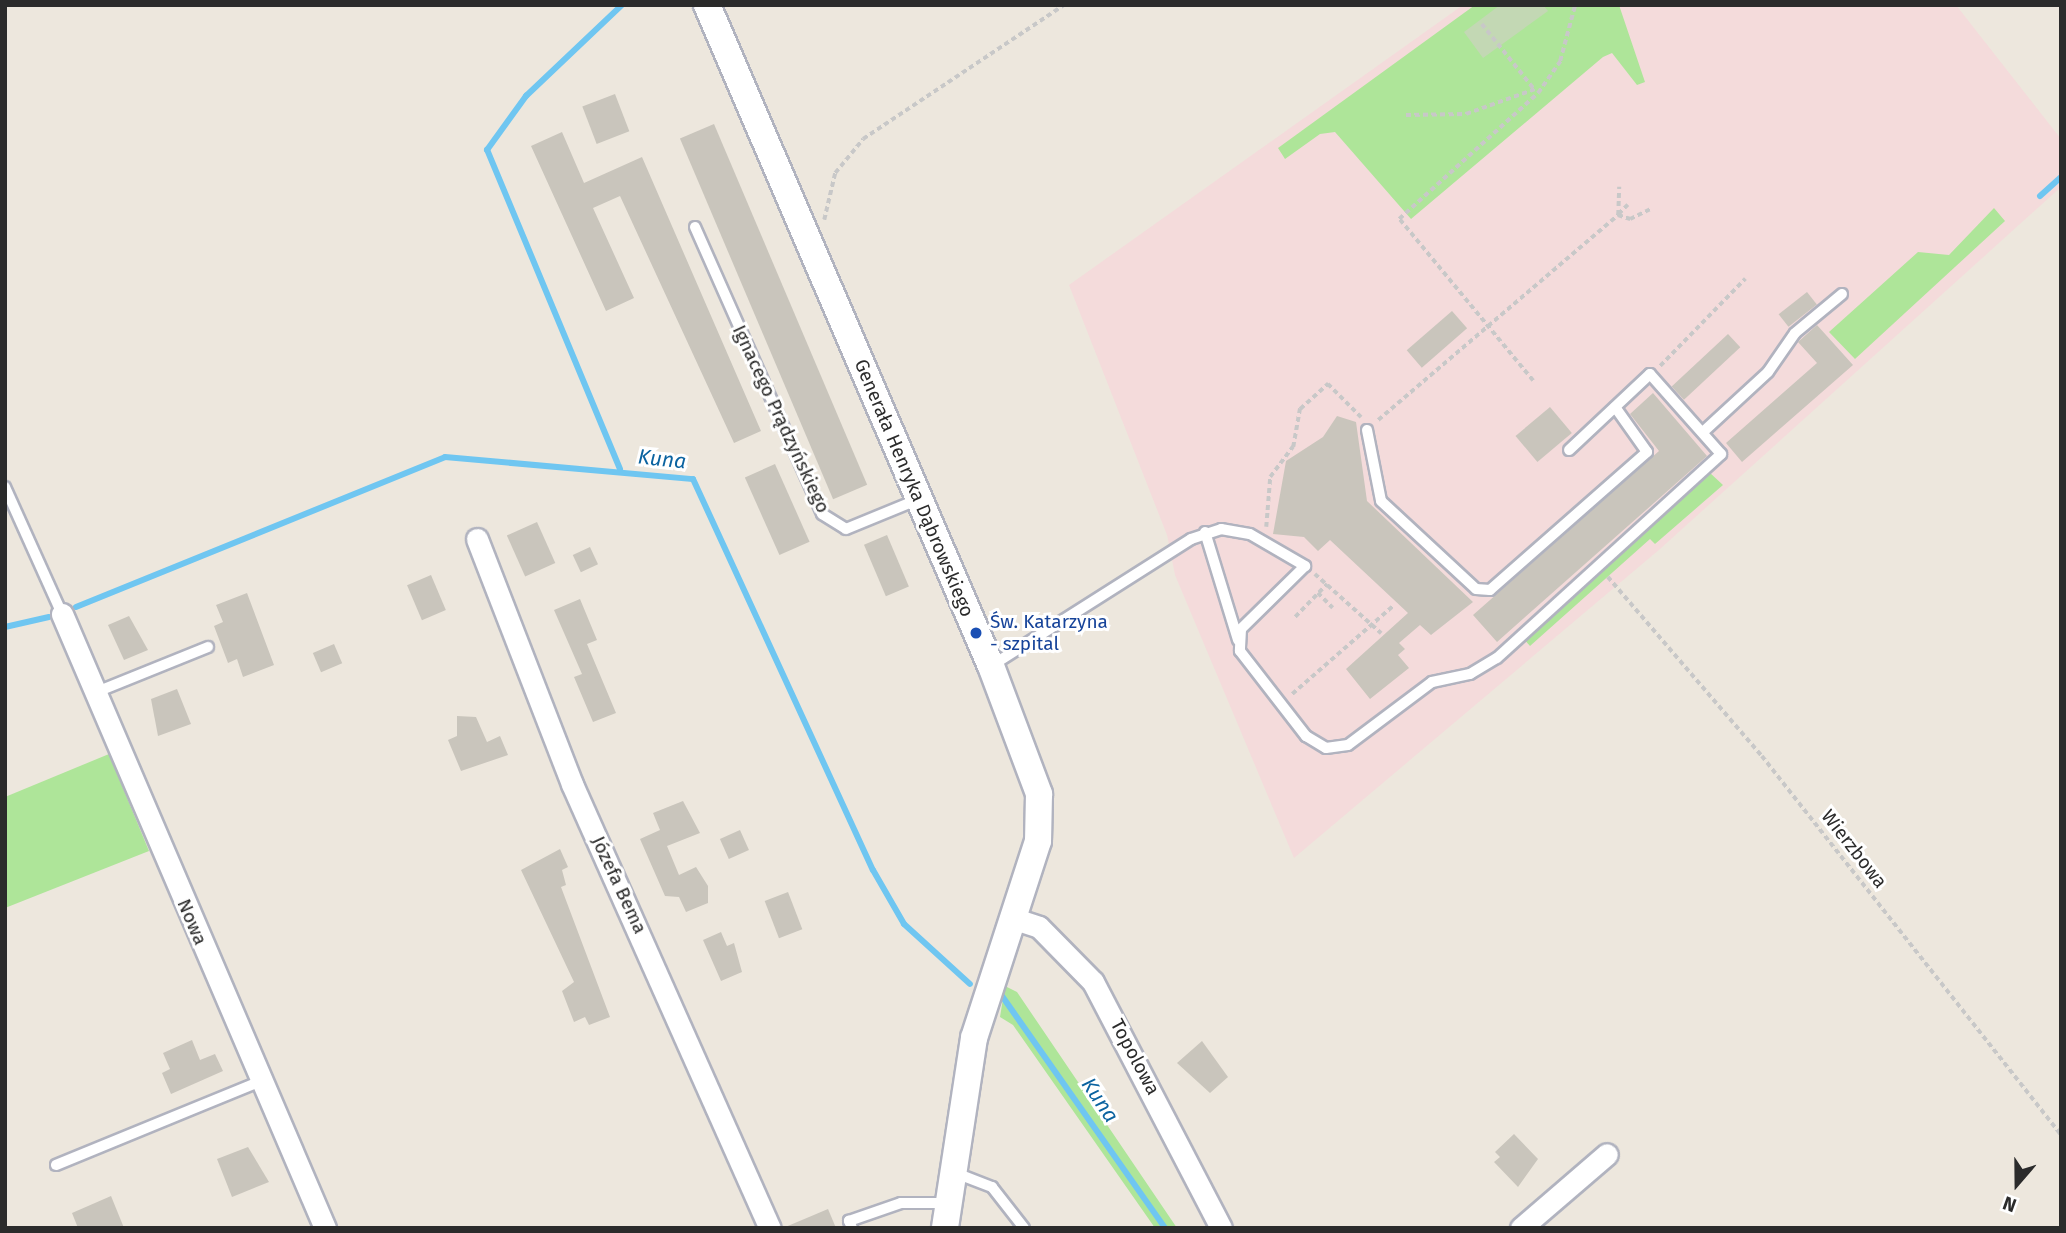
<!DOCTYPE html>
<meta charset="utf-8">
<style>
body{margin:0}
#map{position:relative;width:2066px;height:1233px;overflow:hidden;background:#ede7dd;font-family:"Fira Sans",sans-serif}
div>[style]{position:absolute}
.medical>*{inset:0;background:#f4dbdb}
.green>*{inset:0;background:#aee599}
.cemetery>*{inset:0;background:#c3d8b4}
.stream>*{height:6px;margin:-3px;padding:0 3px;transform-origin:3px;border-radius:3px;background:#6fc6f1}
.building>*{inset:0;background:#c9c5bc;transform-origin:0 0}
.path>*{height:3.5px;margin-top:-1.75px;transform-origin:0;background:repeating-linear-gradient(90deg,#c8c8c8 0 5px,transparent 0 8.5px)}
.roads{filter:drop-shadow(2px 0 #b1b3bf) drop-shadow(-2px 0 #b1b3bf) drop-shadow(0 2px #b1b3bf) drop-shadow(0 -2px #b1b3bf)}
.service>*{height:10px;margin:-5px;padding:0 5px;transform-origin:5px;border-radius:5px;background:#fff}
.minor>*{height:21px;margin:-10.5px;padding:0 10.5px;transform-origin:10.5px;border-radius:10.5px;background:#fff}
.tertiary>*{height:26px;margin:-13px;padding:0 13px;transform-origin:13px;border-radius:13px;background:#fff}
.dots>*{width:19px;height:19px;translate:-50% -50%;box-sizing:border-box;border:4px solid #fff;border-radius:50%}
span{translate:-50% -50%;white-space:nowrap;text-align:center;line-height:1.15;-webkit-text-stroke:6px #fff;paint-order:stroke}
.street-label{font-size:19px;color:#2b2b2b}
.transit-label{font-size:19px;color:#164399}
.left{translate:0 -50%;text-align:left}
.water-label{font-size:21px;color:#0b63a0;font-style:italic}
.frame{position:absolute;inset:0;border:7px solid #2b2b2b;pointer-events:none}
.north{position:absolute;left:1982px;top:1149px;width:70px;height:70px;-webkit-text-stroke:5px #fff;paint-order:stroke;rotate:200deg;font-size:19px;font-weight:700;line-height:28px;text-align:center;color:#2b2b2b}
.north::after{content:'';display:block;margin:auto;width:24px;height:32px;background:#2b2b2b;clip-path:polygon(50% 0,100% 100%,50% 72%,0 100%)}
</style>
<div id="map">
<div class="medical">
<i style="clip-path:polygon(1463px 5px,1956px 5px,2061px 139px,2061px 187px,1660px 549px,1294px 858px,1175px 575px,1167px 535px,1069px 285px)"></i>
</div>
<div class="green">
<i style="clip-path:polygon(1475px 5px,1619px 5px,1645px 82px,1637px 85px,1612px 53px,1603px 57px,1411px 219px,1335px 132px,1320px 134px,1285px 159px,1278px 148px)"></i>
<i style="clip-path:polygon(1994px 208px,2005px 221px,1855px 359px,1829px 332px,1918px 252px,1949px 255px)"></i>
<i style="clip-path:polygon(1709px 472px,1723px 485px,1655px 544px,1650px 539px,1530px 646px,1523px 638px)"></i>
<i style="clip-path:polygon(109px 754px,149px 851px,5px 908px,5px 797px)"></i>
<i style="clip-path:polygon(1005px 986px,1017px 992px,1177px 1228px,1155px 1228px,1013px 1025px,1000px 1017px)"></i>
</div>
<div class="cemetery">
<i style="clip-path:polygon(1500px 5px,1543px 5px,1548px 11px,1483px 58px,1464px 32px)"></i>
</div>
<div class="stream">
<i style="left:2040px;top:196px;width:28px;rotate:-42deg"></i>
<i style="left:620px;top:469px;width:346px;rotate:-112.6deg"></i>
<i style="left:487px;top:150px;width:67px;rotate:-54.2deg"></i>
<i style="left:526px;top:96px;width:132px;rotate:-43.5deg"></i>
<i style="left:76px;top:607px;width:398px;rotate:-22.1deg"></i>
<i style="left:445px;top:457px;width:249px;rotate:5.1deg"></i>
<i style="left:693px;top:479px;width:430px;rotate:65.3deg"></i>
<i style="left:873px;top:870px;width:62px;rotate:60.1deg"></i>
<i style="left:904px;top:924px;width:89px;rotate:42.3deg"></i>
<i style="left:5px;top:627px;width:45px;rotate:-12.8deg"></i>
<i style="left:1002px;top:996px;width:284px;rotate:54.9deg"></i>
</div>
<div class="building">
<i style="left:615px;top:94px;width:40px;height:35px;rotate:69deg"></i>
<i style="left:714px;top:124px;width:392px;height:37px;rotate:67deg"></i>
<i style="clip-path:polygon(562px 132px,584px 183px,642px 157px,761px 431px,734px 443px,620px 196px,593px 208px,634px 298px,606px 311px,531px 146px)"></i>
<i style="left:1807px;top:292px;width:16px;height:36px;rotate:52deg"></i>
<i style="left:1452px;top:311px;width:23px;height:60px;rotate:49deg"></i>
<i style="clip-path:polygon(1817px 325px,1853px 365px,1742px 462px,1726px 443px,1817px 363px,1798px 342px)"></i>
<i style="left:1728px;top:334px;width:18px;height:77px;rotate:47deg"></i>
<i style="clip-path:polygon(1653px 393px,1707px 456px,1497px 642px,1473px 615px,1659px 451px,1630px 414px)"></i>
<i style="left:1550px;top:407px;width:34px;height:45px;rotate:50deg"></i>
<i style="clip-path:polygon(1337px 416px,1356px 422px,1367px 501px,1473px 602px,1431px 635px,1420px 625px,1399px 643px,1405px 649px,1398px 655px,1409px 668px,1370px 699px,1346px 669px,1408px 613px,1330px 540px,1318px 551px,1304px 537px,1273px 534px,1286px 461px,1323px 437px)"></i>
<i style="left:775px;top:464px;width:85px;height:33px;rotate:66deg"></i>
<i style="left:537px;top:522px;width:45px;height:33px;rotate:66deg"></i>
<i style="left:887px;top:535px;width:56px;height:25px;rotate:67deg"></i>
<i style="left:590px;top:547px;width:19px;height:19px;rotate:65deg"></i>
<i style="left:431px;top:575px;width:38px;height:26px;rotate:67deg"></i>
<i style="clip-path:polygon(247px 593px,274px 665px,243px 677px,237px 659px,228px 663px,214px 626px,223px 622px,216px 605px)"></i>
<i style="clip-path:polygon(580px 599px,597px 640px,587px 644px,616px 713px,593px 722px,574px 677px,582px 674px,554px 610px)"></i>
<i style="clip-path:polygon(129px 616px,148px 650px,124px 660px,108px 625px)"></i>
<i style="left:334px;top:644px;width:21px;height:23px;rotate:67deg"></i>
<i style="clip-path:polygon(177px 689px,191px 724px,158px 736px,151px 699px)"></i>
<i style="clip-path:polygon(457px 716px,476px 717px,487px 742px,500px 736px,508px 755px,461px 771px,448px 740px,457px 736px)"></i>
<i style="clip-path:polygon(683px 801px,700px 833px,667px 846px,679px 875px,696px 867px,708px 886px,708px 903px,686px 912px,679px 897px,665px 896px,640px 839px,660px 830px,653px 813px)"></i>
<i style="left:740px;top:830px;width:22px;height:22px;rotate:66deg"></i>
<i style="clip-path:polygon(560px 849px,568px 867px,562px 870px,566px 885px,561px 887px,610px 1017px,589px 1025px,585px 1017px,574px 1022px,562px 991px,574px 982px,521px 870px)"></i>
<i style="left:788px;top:892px;width:40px;height:25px;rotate:69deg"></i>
<i style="clip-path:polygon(721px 932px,727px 946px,734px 943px,742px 972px,721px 981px,703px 940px)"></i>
<i style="clip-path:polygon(192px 1040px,200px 1060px,215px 1054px,223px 1071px,171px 1094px,162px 1073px,170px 1069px,163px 1053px)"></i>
<i style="clip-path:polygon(1202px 1041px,1228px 1077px,1210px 1093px,1177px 1063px)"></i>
<i style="clip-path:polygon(1514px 1134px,1538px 1159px,1518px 1187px,1494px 1162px,1500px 1157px,1495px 1152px)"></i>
<i style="clip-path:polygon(248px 1147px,269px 1182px,232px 1197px,217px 1159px)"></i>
<i style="clip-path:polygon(111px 1196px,124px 1228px,78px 1228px,72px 1213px)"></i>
<i style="clip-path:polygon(828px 1209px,836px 1228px,783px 1228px)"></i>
</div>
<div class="path">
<i style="left:1482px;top:24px;width:83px;rotate:51.3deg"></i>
<i style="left:1406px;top:115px;width:60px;rotate:-1deg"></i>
<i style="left:1466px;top:114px;width:73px;rotate:-19.9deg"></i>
<i style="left:1628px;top:205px;width:14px;rotate:135deg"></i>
<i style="left:1618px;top:215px;width:13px;rotate:18deg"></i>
<i style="left:1630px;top:219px;width:25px;rotate:-26deg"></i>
<i style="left:824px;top:220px;width:48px;rotate:-76.8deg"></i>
<i style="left:835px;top:173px;width:44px;rotate:-50.5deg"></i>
<i style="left:863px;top:139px;width:242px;rotate:-33.7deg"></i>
<i style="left:1660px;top:366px;width:122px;rotate:-45.7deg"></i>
<i style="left:1533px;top:381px;width:210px;rotate:-129.6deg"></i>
<i style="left:1399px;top:219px;width:188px;rotate:-42.2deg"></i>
<i style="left:1538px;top:93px;width:39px;rotate:-55deg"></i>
<i style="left:1560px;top:61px;width:58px;rotate:-75deg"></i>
<i style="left:1378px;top:420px;width:316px;rotate:-40.5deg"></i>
<i style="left:1618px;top:215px;width:28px;rotate:-88deg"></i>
<i style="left:1266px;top:527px;width:50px;rotate:-85.4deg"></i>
<i style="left:1270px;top:477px;width:38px;rotate:-53deg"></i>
<i style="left:1293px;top:447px;width:39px;rotate:-80deg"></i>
<i style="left:1300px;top:409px;width:38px;rotate:-42deg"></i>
<i style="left:1328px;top:384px;width:47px;rotate:45deg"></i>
<i style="left:1315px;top:574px;width:89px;rotate:41.8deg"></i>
<i style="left:1608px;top:577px;width:236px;rotate:49.3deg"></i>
<i style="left:1762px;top:756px;width:483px;rotate:51.7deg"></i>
<i style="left:1318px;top:593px;width:21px;rotate:45deg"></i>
<i style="left:1295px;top:617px;width:46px;rotate:-45.9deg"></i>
<i style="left:1292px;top:694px;width:135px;rotate:-41.1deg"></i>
</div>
<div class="roads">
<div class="service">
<i style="left:695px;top:227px;width:314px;rotate:66.1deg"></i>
<i style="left:822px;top:514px;width:28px;rotate:32deg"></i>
<i style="left:846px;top:529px;width:79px;rotate:-22.3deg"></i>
<i style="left:1367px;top:430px;width:72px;rotate:78.8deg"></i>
<i style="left:1381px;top:501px;width:129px;rotate:42.8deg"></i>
<i style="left:1476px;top:589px;width:14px;rotate:4deg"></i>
<i style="left:1490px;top:590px;width:209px;rotate:-41.3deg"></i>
<i style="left:1647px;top:452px;width:55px;rotate:-125.4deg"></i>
<i style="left:1703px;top:432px;width:88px;rotate:-42.7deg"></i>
<i style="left:1768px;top:372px;width:47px;rotate:-55.3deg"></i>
<i style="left:1795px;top:333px;width:61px;rotate:-39.7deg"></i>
<i style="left:5px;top:487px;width:139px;rotate:65.8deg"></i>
<i style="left:1205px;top:532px;width:113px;rotate:73deg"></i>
<i style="left:991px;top:666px;width:237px;rotate:-32.4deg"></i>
<i style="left:1191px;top:539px;width:32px;rotate:-18deg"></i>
<i style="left:1221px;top:529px;width:29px;rotate:10deg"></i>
<i style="left:1250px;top:534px;width:64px;rotate:30.2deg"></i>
<i style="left:1305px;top:566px;width:90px;rotate:135.5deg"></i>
<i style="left:1241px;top:629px;width:22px;rotate:93deg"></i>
<i style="left:1240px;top:651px;width:108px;rotate:52.2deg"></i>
<i style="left:1306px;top:736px;width:23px;rotate:31deg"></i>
<i style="left:1326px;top:748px;width:22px;rotate:-8deg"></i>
<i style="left:1348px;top:745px;width:105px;rotate:-36.9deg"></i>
<i style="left:1432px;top:682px;width:39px;rotate:-12deg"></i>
<i style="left:1470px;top:674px;width:31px;rotate:-31deg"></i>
<i style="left:1497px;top:658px;width:303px;rotate:-42.3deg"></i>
<i style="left:1721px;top:454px;width:107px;rotate:-131.6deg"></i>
<i style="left:1650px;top:374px;width:111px;rotate:136.8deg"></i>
<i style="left:94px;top:693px;width:123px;rotate:-22deg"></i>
<i style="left:56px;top:1165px;width:222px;rotate:-22.3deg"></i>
<i style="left:953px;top:1172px;width:42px;rotate:21deg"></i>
<i style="left:992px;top:1187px;width:52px;rotate:52deg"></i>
<i style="left:852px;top:1228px;width:8px;rotate:-113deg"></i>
<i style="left:849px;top:1221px;width:55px;rotate:-19.1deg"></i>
<i style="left:901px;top:1203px;width:48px"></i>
</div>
<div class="minor">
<i style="left:477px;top:539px;width:263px;rotate:68.8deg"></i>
<i style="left:572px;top:784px;width:486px;rotate:66deg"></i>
<i style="left:62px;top:614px;width:668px;rotate:66.81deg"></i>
<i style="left:1012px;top:918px;width:28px;rotate:18deg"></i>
<i style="left:1039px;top:927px;width:77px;rotate:45.5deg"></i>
<i style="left:1093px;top:982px;width:277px;rotate:62.5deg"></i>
<i style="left:1521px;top:1228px;width:113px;rotate:-40.7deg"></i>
</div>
<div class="tertiary">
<i style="left:707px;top:5px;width:719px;rotate:66.75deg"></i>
<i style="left:991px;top:666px;width:137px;rotate:69.4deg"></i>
<i style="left:1039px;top:794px;width:47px;rotate:91.2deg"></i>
<i style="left:1038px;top:841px;width:207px;rotate:108deg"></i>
<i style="left:974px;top:1038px;width:192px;rotate:98.7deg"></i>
</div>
</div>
<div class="dots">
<i style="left:976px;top:633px;background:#1a4fb4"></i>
</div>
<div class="street-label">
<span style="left:781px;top:419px;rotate:65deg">Ignacego Prądzyńskiego</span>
<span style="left:914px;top:488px;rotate:67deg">Generała Henryka Dąbrowskiego</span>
<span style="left:1854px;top:849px;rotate:52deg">Wierzbowa</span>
<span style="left:619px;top:885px;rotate:65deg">Józefa Bema</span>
<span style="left:192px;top:922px;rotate:67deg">Nowa</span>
<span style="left:1135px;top:1057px;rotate:62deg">Topolowa</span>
</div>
<div class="transit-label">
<span class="left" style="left:990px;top:633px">Św. Katarzyna<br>- szpital</span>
</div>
<div class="water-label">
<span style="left:662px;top:459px;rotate:6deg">Kuna</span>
<span style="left:1100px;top:1100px;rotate:56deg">Kuna</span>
</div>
<div class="frame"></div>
<div class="north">N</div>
</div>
